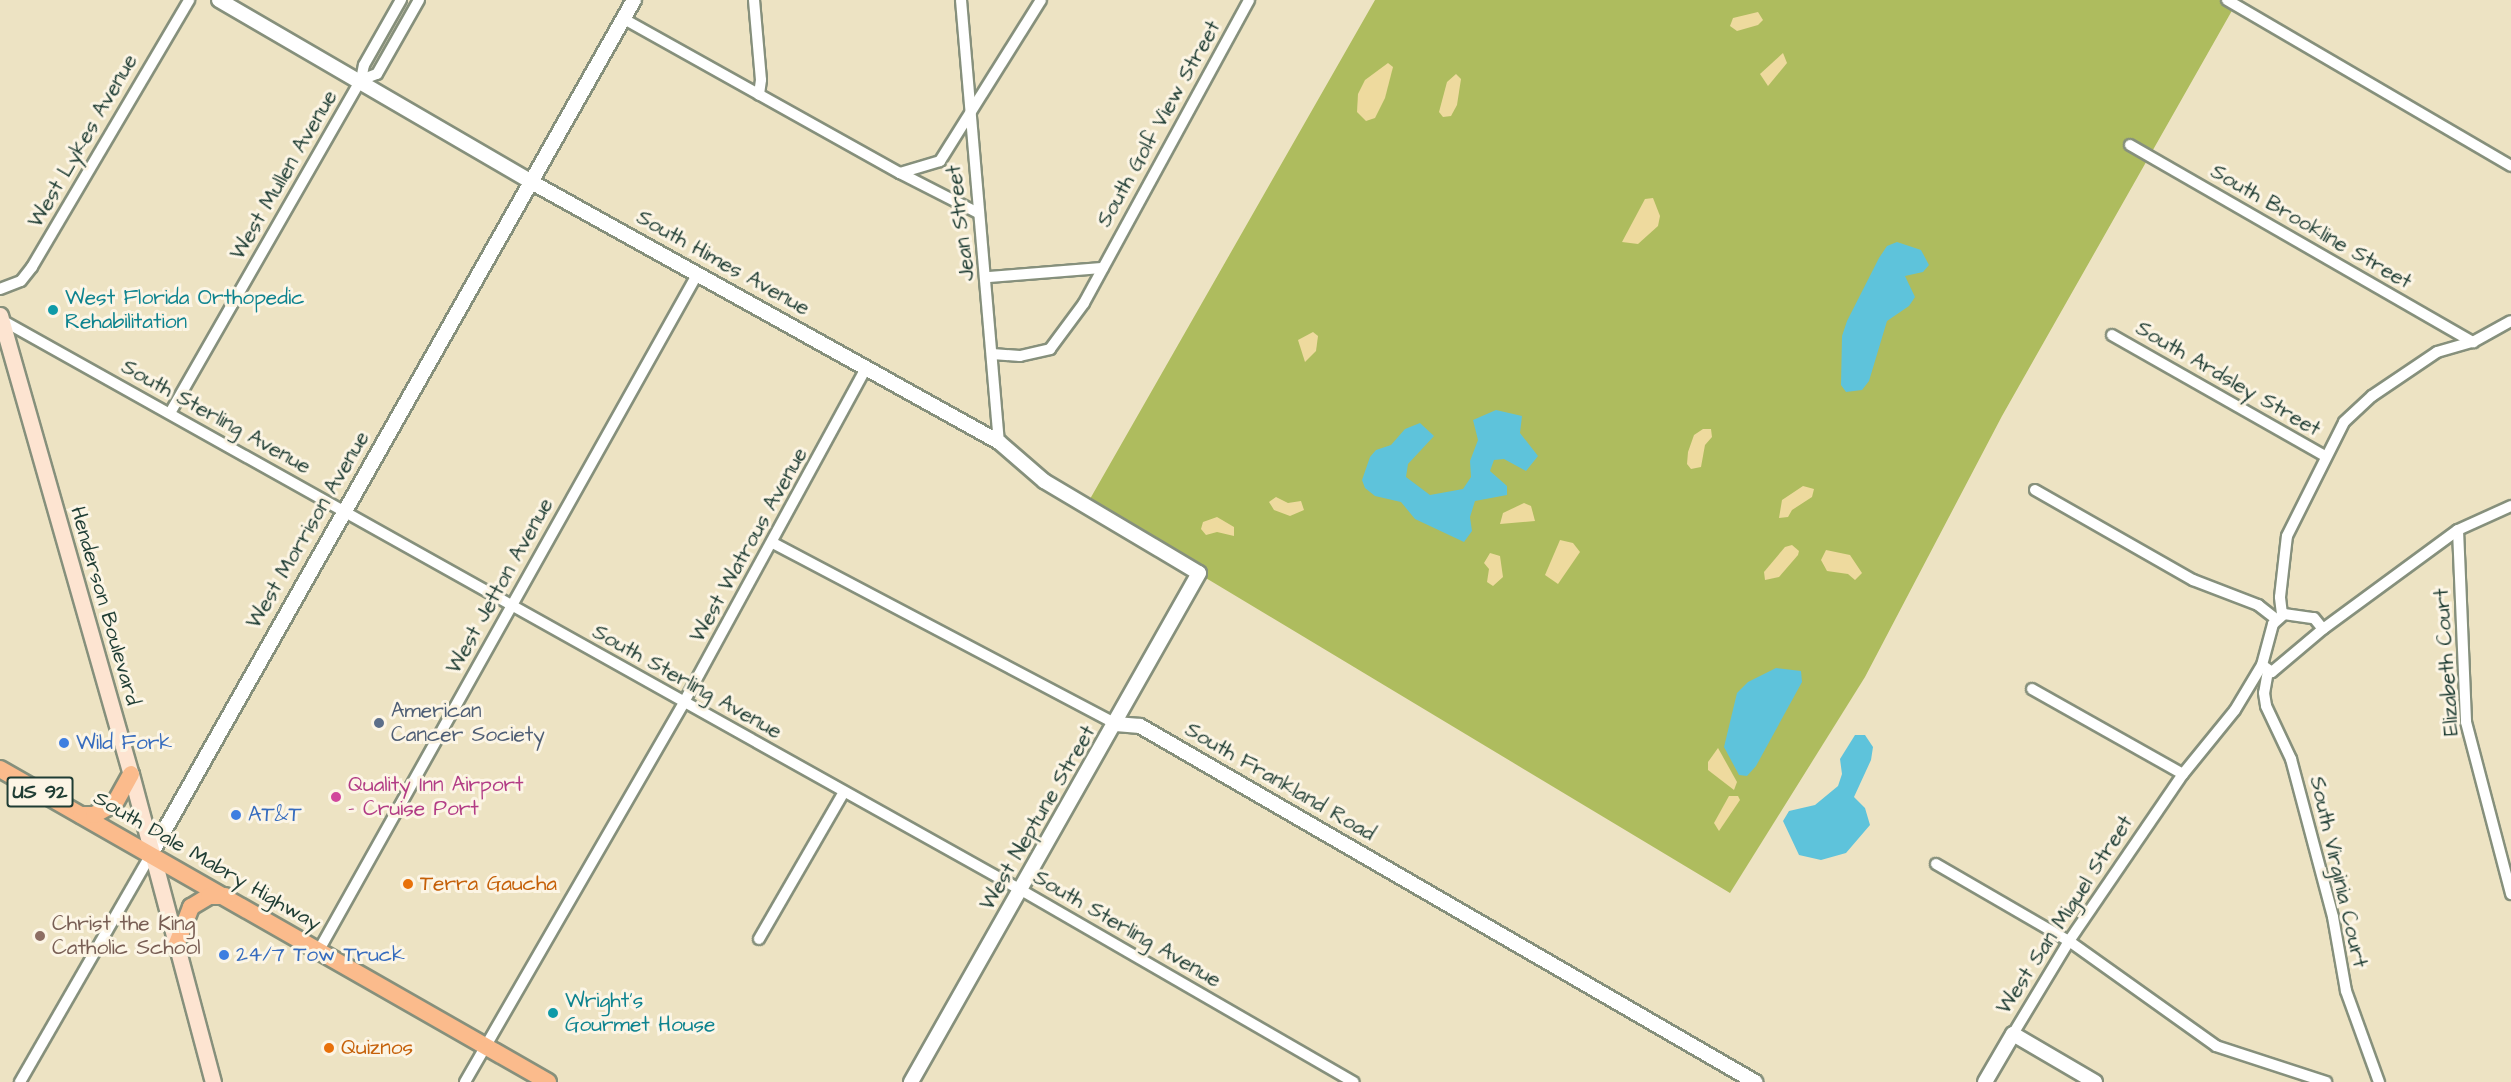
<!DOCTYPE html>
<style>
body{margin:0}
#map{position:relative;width:2511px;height:1082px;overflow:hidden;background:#ede3c3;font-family:"Architects Daughter",sans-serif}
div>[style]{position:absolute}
.green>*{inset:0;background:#aebc5e}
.sand>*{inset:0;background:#eeda9e}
.water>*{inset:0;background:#5ec3db}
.roads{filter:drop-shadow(2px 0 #86907c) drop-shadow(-2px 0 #86907c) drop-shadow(0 2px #86907c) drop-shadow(0 -2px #86907c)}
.minor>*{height:10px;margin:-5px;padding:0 5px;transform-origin:5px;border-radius:5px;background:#fff}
.tertiary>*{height:14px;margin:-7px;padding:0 7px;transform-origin:7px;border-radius:7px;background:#fff}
.secondary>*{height:15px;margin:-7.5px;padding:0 7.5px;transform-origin:7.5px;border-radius:7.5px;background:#fde4d1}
.primary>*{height:16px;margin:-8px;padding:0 8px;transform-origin:8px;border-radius:8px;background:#fbbb8c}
.dots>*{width:16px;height:16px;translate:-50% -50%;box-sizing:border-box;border:3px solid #fcf5e5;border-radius:50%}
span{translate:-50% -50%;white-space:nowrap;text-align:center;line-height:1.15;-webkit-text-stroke:6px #fcf5e5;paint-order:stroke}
.shield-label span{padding:2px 4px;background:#fcf5e5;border:2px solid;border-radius:4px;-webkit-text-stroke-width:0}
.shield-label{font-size:20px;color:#1f3d34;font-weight:700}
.street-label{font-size:21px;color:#1f3d34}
.culture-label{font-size:21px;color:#0d838f}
.left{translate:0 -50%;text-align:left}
.service-label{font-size:21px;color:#4e5e75}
.shop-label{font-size:21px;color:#366cbe}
.hotel-label{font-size:21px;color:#b23c85}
.food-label{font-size:21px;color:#c56008}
.education-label{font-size:21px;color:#785e54}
</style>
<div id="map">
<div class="green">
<i style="clip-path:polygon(1375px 0,2238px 0,2002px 416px,1865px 677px,1730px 893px,1086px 506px)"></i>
</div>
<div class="sand">
<i style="clip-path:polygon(1758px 12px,1763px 20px,1758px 25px,1737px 31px,1730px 26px,1733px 18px)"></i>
<i style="clip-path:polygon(1783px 53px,1787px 63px,1768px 86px,1760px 74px)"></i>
<i style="clip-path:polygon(1388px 63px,1393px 67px,1385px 98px,1375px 118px,1366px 121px,1357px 112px,1358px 94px,1365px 80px)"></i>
<i style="clip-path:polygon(1456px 74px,1461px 79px,1457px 105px,1451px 116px,1443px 117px,1439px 112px,1447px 82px)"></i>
<i style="clip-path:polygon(1653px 198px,1660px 216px,1658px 226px,1638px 244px,1622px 242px,1645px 199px)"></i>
<i style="clip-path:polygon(1313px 332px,1318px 336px,1316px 351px,1305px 362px,1298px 340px)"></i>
<i style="clip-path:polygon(1703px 429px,1711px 429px,1712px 437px,1705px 445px,1701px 467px,1691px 469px,1687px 464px,1688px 452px,1694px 435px)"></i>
<i style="clip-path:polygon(1803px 486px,1814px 489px,1812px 497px,1792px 510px,1788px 517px,1779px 518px,1782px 500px)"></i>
<i style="clip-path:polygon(1276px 497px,1288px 503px,1301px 501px,1304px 510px,1290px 516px,1274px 510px,1269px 502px)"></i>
<i style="clip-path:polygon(1524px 503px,1531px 506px,1535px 521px,1500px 524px,1503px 513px)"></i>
<i style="clip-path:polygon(1217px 517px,1234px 527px,1234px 536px,1217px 532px,1206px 535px,1201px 529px,1203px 522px)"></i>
<i style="clip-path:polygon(1560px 540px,1573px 543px,1580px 552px,1558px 584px,1545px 575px)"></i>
<i style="clip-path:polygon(1792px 545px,1799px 551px,1798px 555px,1779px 577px,1765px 580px,1764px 572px,1785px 547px)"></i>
<i style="clip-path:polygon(1826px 550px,1850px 555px,1862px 573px,1855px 580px,1848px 574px,1827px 571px,1821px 560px)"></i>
<i style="clip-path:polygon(1490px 553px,1500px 556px,1503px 577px,1493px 586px,1487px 582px,1489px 569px,1484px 563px)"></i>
<i style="clip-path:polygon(1718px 748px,1737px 782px,1734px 790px,1708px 770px,1708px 762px)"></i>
<i style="clip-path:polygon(1729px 796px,1738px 796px,1740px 800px,1719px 831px,1714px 823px)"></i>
</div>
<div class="water">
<i style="clip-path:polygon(1897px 242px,1921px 250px,1929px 265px,1923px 272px,1905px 276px,1915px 297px,1909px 306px,1887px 321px,1869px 381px,1862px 390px,1846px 392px,1841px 385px,1842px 336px,1847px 321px,1879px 258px,1887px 246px)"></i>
<i style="clip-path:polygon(1496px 410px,1522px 416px,1520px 433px,1538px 456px,1526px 471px,1504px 459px,1494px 460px,1490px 471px,1507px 486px,1507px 495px,1475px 501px,1470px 517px,1472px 531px,1464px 542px,1415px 519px,1401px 502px,1375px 496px,1365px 488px,1362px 480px,1370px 457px,1376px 450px,1391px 445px,1405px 429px,1420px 423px,1434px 436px,1408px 464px,1406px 477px,1430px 495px,1463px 489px,1471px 477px,1470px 461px,1478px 440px,1473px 420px)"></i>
<i style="clip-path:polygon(1776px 668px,1801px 671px,1802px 682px,1756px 766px,1747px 776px,1739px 775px,1724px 747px,1737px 693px,1748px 682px)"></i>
<i style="clip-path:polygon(1855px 735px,1865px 735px,1873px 747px,1871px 760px,1854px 797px,1865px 808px,1870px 825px,1846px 853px,1821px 860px,1799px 855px,1783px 821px,1789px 811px,1815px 805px,1838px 786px,1842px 774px,1840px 759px)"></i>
</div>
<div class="roads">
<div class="minor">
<i style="left:754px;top:0;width:80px;rotate:85deg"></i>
<i style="left:761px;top:80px;width:15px;rotate:98deg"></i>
<i style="left:961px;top:0;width:444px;rotate:85.1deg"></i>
<i style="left:2227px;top:0;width:329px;rotate:30.3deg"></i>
<i style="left:624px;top:19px;width:316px;rotate:29.2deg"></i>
<i style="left:900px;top:173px;width:42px;rotate:-16.7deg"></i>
<i style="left:940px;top:161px;width:190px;rotate:-57.9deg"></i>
<i style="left:361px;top:80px;width:17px;rotate:-21deg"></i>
<i style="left:377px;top:74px;width:85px;rotate:-60.4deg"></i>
<i style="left:2130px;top:145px;width:396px;rotate:29.9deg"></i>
<i style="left:900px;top:173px;width:88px;rotate:27.1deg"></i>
<i style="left:988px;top:277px;width:115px;rotate:-4.5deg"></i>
<i style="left:0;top:289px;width:22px;rotate:-21deg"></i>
<i style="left:21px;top:281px;width:18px;rotate:-52deg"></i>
<i style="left:32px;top:267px;width:310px;rotate:-59.5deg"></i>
<i style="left:0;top:319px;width:1170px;rotate:29.22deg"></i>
<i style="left:1021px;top:890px;width:384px;rotate:30deg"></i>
<i style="left:2112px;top:335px;width:245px;rotate:29.6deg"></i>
<i style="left:992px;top:354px;width:28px;rotate:4deg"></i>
<i style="left:1020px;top:356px;width:31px;rotate:-13deg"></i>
<i style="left:1050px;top:349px;width:57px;rotate:-53.5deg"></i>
<i style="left:1084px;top:303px;width:345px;rotate:-61.4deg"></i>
<i style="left:170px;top:413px;width:384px;rotate:-60.2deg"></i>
<i style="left:361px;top:80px;width:15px;rotate:-79deg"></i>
<i style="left:364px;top:65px;width:75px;rotate:-60.4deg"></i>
<i style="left:2035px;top:490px;width:182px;rotate:29.7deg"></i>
<i style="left:2193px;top:580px;width:70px;rotate:21deg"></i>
<i style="left:2258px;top:605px;width:23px;rotate:38deg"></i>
<i style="left:2458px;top:530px;width:192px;rotate:87.6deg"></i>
<i style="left:2466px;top:722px;width:178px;rotate:75.3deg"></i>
<i style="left:773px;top:543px;width:388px;rotate:27.8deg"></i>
<i style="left:2282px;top:614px;width:17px;rotate:-97deg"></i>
<i style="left:2280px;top:597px;width:61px;rotate:-83.5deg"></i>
<i style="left:2287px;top:536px;width:127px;rotate:-63.4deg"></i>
<i style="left:2344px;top:422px;width:38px;rotate:-43deg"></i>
<i style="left:2372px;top:396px;width:78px;rotate:-34.1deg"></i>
<i style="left:2437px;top:352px;width:37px;rotate:-16deg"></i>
<i style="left:2473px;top:342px;width:43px;rotate:-28.9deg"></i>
<i style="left:2284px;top:614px;width:30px;rotate:8deg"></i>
<i style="left:2314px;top:618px;width:14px;rotate:51deg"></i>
<i style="left:2323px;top:629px;width:67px;rotate:139.9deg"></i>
<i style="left:2272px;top:672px;width:12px;rotate:-145deg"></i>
<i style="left:2262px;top:665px;width:42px;rotate:-75deg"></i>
<i style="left:2273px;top:624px;width:15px;rotate:-42deg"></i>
<i style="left:2323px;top:629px;width:167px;rotate:-36.3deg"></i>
<i style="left:2458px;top:530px;width:58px;rotate:-24.4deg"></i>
<i style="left:2268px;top:671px;width:22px;rotate:100deg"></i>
<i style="left:2264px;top:693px;width:13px;rotate:81deg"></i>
<i style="left:2266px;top:706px;width:59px;rotate:64.7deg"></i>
<i style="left:2291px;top:759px;width:163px;rotate:75.1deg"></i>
<i style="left:2333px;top:917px;width:75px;rotate:80deg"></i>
<i style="left:2346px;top:991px;width:97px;rotate:70.1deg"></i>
<i style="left:2032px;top:689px;width:173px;rotate:29.4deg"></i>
<i style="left:1936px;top:864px;width:154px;rotate:30.1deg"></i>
<i style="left:2069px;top:941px;width:181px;rotate:35.5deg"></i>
<i style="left:2216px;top:1046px;width:116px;rotate:18.1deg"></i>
<i style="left:759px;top:939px;width:170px;rotate:-60deg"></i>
<i style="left:319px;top:950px;width:776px;rotate:-60.76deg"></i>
<i style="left:2013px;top:1034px;width:109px;rotate:-58.9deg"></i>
<i style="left:2069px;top:941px;width:202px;rotate:-55.7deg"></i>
<i style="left:2183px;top:774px;width:82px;rotate:-50.9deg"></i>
<i style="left:2235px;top:710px;width:52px;rotate:-59deg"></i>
<i style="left:20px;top:1082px;width:263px;rotate:-60.1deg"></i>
<i style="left:465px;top:1082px;width:439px;rotate:-60deg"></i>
<i style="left:684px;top:702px;width:380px;rotate:-61.4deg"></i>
</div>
<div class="tertiary">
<i style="left:219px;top:0;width:363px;rotate:30.2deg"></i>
<i style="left:533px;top:183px;width:533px;rotate:29.07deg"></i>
<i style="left:999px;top:442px;width:60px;rotate:40.9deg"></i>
<i style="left:1044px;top:481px;width:180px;rotate:30.7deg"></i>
<i style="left:1199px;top:573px;width:585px;rotate:119.5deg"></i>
<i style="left:1116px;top:724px;width:24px;rotate:5deg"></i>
<i style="left:1140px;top:726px;width:711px;rotate:30.06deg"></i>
<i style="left:151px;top:854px;width:981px;rotate:-60.51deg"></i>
<i style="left:1985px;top:1082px;width:56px;rotate:-59.7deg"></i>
<i style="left:2013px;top:1034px;width:95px;rotate:30.3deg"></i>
</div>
<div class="secondary">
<i style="left:0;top:315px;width:477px;rotate:74.1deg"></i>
<i style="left:131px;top:774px;width:319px;rotate:75.1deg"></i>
</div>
<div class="primary">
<i style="left:0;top:769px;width:631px;rotate:29.73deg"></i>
<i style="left:81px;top:815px;width:13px"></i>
<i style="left:94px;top:815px;width:24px;rotate:-30deg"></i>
<i style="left:115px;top:803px;width:33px;rotate:-61deg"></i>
<i style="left:176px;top:946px;width:42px;rotate:-69deg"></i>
<i style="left:191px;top:907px;width:21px;rotate:-31deg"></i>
<i style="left:209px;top:896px;width:16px"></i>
</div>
</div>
<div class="dots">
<i style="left:53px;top:310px;background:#0f9aa8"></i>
<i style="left:379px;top:723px;background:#5c6f8a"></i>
<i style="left:64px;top:743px;background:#3f7fe0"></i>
<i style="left:336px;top:797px;background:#d1479c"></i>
<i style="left:236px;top:815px;background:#3f7fe0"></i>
<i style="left:408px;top:884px;background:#e8710a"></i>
<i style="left:40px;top:936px;background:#8d6e63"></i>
<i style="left:224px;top:955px;background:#3f7fe0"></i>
<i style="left:553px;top:1013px;background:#0f9aa8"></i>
<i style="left:329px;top:1048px;background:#e8710a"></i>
</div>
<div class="shield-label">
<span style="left:40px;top:792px">US 92</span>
</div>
<div class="street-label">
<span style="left:1159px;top:124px;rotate:-61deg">South Golf View Street</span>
<span style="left:83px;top:141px;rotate:-60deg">West Lykes Avenue</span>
<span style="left:284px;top:175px;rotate:-60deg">West Mullen Avenue</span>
<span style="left:961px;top:223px;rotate:-97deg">Jean Street</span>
<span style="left:2311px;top:227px;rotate:30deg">South Brookline Street</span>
<span style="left:723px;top:263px;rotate:29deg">South Himes Avenue</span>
<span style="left:2228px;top:379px;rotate:30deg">South Ardsley Street</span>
<span style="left:216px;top:417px;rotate:29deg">South Sterling Avenue</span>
<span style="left:308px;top:530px;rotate:-60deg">West Morrison Avenue</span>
<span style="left:749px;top:545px;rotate:-61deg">West Watrous Avenue</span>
<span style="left:500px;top:586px;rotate:-61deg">West Jetton Avenue</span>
<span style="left:105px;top:606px;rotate:74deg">Henderson Boulevard</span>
<span style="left:2447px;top:662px;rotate:-94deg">Elizabeth Court</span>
<span style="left:687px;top:682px;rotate:29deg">South Sterling Avenue</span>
<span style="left:1280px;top:782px;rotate:30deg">South Frankland Road</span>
<span style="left:1038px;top:818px;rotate:-60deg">West Neptune Street</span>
<span style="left:207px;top:861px;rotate:30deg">South Dale Mabry Highway</span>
<span style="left:2338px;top:872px;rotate:77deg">South Virginia Court</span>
<span style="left:2065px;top:915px;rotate:-57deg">West San Miguel Street</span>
<span style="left:1127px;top:929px;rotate:30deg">South Sterling Avenue</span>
</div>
<div class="culture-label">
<span class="left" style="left:65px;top:310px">West Florida Orthopedic<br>Rehabilitation</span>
<span class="left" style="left:565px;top:1013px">Wright's<br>Gourmet House</span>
</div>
<div class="service-label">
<span class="left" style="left:391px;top:723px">American<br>Cancer Society</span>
</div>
<div class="shop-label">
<span class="left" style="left:76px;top:743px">Wild Fork</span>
<span class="left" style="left:248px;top:815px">AT&amp;T</span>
<span class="left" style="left:236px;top:955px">24/7 Tow Truck</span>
</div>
<div class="hotel-label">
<span class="left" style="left:348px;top:797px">Quality Inn Airport<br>- Cruise Port</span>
</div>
<div class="food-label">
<span class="left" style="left:420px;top:884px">Terra Gaucha</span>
<span class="left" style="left:341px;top:1048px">Quiznos</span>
</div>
<div class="education-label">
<span class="left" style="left:52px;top:936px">Christ the King<br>Catholic School</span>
</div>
</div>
